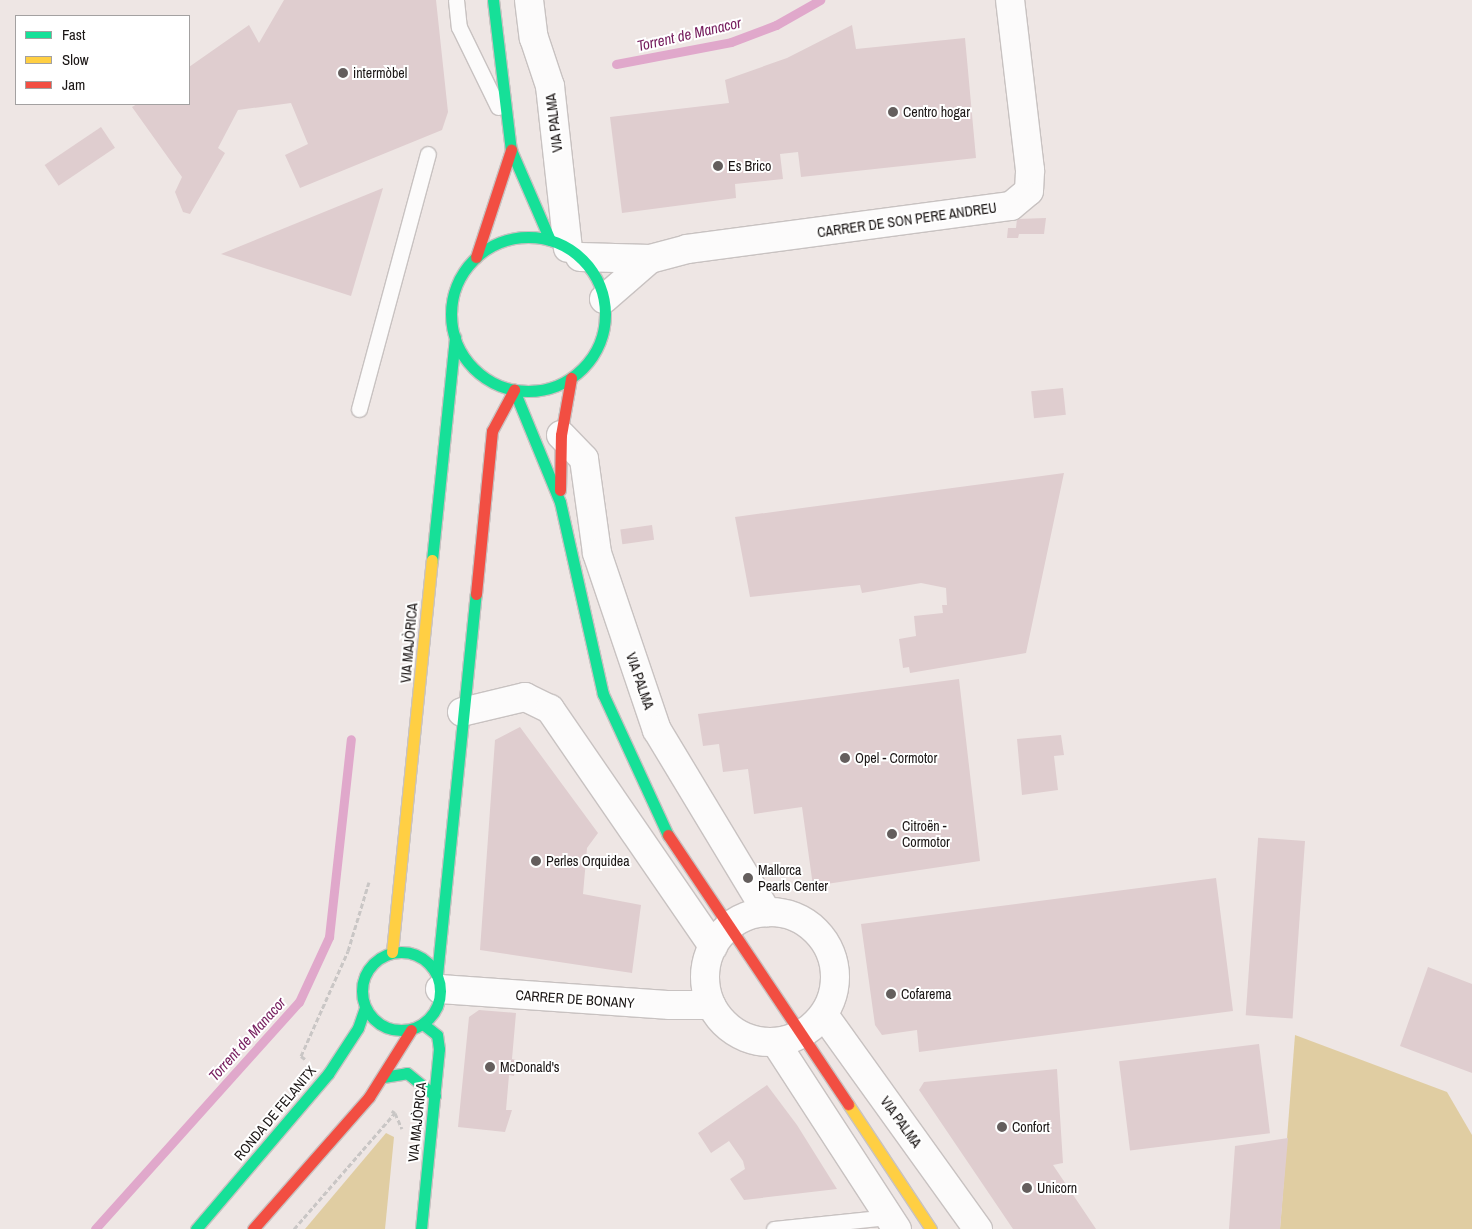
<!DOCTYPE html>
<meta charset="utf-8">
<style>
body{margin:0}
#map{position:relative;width:1472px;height:1229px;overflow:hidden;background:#eee6e4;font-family:"Archivo Narrow",sans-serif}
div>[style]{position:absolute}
.green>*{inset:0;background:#e0cda2}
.stream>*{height:9px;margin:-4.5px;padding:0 4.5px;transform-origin:4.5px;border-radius:4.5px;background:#e0a8cb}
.building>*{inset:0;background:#dfcdcf;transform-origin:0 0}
.path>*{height:3px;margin-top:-1.5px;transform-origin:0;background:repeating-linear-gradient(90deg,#c9c6c5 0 5px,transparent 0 7.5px)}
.roads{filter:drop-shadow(1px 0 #c8c2c1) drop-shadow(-1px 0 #c8c2c1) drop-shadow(0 1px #c8c2c1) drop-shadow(0 -1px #c8c2c1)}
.lane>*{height:15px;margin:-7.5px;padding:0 7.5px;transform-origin:7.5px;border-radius:7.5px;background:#fcfbfb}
.street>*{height:28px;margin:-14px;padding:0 14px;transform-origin:14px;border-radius:14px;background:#fcfbfb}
.street>.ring{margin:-14px;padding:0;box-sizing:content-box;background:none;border:28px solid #fcfbfb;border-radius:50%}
.fast>*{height:11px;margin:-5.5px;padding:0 5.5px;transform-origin:5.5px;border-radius:5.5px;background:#16e098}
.fast>.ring{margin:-5.5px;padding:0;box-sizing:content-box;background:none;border:11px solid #16e098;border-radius:50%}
.slow>*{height:11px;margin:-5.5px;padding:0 5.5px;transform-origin:5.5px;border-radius:5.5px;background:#ffcf43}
.jam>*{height:11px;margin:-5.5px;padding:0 5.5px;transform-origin:5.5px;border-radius:5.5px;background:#f24e42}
.dots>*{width:14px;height:14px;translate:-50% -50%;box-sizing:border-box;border:2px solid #fff;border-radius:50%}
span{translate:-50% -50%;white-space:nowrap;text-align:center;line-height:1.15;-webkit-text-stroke:4px #fff;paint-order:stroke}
.poi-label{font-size:14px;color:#1a1514}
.left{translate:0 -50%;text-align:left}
.street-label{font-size:14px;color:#1a1514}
.water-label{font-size:15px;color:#751c5d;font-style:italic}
.legend{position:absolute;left:15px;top:15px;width:175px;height:90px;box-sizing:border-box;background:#fff;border:1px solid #a3a1a1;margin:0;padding:6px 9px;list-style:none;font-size:15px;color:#1a1514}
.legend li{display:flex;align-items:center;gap:10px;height:25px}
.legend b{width:25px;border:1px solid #a3a1a1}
</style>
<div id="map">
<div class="green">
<i style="clip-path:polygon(1295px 1035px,1447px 1092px,1472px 1135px,1472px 1229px,1280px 1229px)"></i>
<i style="clip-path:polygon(386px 1133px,394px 1137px,385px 1229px,305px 1229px)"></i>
</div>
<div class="stream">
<i style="left:616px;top:64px;width:117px;rotate:-10.8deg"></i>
<i style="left:731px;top:42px;width:48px;rotate:-20.7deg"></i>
<i style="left:776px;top:25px;width:51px;rotate:-29.6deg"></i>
<i style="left:95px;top:1229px;width:305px;rotate:-48.1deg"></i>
<i style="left:299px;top:1002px;width:72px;rotate:-65.2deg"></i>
<i style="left:329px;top:937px;width:199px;rotate:-83.7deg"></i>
</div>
<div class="building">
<i style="clip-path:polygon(284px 0,436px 0,448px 112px,442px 130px,300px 188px,285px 155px,308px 144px,291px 103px,238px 110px,218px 148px,225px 153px,190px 214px,183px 212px,175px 192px,182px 177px,132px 107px,137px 104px,189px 104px,189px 67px,249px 25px,259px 43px)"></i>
<i style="clip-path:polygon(852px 25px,856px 49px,965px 38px,976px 158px,801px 177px,798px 152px,780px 154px,783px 179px,735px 184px,736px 198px,622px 213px,610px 117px,729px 103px,725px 80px,787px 58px)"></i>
<i style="left:101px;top:127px;width:25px;height:68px;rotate:56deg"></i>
<i style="clip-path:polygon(383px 188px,351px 296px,221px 254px)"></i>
<i style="clip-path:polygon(1046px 218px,1044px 234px,1019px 234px,1018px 238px,1007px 238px,1008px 228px,1016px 228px,1017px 219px)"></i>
<i style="left:1063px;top:388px;width:27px;height:32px;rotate:84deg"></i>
<i style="clip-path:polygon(1064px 473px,1026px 653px,910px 673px,909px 667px,903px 668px,899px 639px,916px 636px,914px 616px,943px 613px,942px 605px,947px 605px,946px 588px,921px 583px,862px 593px,860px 585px,750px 597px,735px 517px)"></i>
<i style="left:652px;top:525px;width:15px;height:32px;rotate:82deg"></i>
<i style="clip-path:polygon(959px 679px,980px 861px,813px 886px,802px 807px,754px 814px,748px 769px,723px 772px,719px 744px,703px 746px,698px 714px)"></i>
<i style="clip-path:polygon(520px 727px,598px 833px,587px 848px,583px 894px,641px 905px,632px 973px,480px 950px,495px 740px)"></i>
<i style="clip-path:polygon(1061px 735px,1064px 755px,1054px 756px,1058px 790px,1022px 795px,1017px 739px)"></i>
<i style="left:1305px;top:841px;width:178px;height:47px;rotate:94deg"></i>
<i style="clip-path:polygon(1216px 878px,1233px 1011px,919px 1052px,917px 1030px,882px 1035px,875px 1025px,861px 924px)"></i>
<i style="clip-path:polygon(1428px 967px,1472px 984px,1472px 1073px,1400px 1046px)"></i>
<i style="clip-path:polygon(479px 1010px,516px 1013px,512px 1059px,516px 1060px,514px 1076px,509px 1075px,506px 1110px,512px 1110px,505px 1132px,458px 1127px,469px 1017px)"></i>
<i style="left:1259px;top:1044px;width:90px;height:141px;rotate:83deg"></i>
<i style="clip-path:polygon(1057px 1069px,1063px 1163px,1053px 1165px,1096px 1229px,1013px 1229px,919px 1090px,924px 1082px)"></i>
<i style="clip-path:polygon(767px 1085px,797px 1125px,837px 1189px,744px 1200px,730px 1179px,745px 1169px,743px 1161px,729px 1141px,711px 1153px,698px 1133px)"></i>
<i style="clip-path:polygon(1288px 1138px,1280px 1229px,1229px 1229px,1235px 1146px)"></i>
</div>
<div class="path">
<i style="left:305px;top:1059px;width:5px;rotate:-143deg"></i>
<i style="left:301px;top:1056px;width:115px;rotate:-65.9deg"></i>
<i style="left:348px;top:951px;width:72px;rotate:-73.1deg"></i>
<i style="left:395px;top:1113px;width:17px;rotate:66deg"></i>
<i style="left:294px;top:1229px;width:154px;rotate:-49deg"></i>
<i style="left:395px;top:1113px;width:4px;rotate:-146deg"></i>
</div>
<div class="roads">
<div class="lane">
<i style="left:456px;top:0;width:27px;rotate:84deg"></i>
<i style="left:459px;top:27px;width:89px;rotate:64deg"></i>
<i style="left:359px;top:409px;width:264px;rotate:-74.9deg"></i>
<i style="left:774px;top:1229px;width:116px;rotate:-6deg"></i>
</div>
<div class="street">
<i style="left:529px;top:0;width:38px;rotate:83deg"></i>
<i style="left:534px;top:38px;width:51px;rotate:71.6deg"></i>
<i style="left:550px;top:86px;width:163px;rotate:83.7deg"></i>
<i style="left:580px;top:257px;width:70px;rotate:1.6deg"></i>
<i style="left:650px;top:259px;width:61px;rotate:139deg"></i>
<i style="left:650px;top:259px;width:38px;rotate:-15deg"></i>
<i style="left:687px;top:249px;width:327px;rotate:-7.6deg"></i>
<i style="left:1011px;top:206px;width:23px;rotate:-40deg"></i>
<i style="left:1029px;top:191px;width:21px;rotate:-87deg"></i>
<i style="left:1030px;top:170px;width:171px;rotate:-96.7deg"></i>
<i style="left:561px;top:435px;width:33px;rotate:46deg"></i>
<i style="left:584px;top:459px;width:95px;rotate:82.1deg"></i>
<i style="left:597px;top:553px;width:187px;rotate:71.3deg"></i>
<i style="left:657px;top:730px;width:213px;rotate:58.9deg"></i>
<i style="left:462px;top:712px;width:65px;rotate:-13.4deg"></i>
<i style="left:525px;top:697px;width:28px;rotate:26deg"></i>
<i style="left:550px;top:709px;width:288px;rotate:55.5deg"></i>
<i class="ring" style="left:705px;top:912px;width:102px;height:102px"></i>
<i style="left:440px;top:989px;width:231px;rotate:4deg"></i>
<i style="left:670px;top:1005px;width:41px"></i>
<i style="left:824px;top:1015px;width:264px;rotate:54.3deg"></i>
<i style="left:776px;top:1043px;width:222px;rotate:57deg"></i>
</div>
<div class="fast">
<i style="left:493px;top:0;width:151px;rotate:83.2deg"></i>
<i style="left:511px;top:150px;width:98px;rotate:66.6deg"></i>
<i class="ring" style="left:451px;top:237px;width:143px;height:143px"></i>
<i style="left:514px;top:390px;width:121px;rotate:67.7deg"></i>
<i style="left:560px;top:502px;width:197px;rotate:77.4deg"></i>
<i style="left:603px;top:694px;width:155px;rotate:65.3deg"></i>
<i style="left:432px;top:560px;width:224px;rotate:-84.1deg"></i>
<i class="ring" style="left:362px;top:952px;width:67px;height:67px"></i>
<i style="left:437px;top:975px;width:383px;rotate:-84.2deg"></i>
<i style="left:383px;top:1077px;width:24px;rotate:-9deg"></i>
<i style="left:407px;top:1073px;width:36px;rotate:39deg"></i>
<i style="left:196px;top:1229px;width:204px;rotate:-49.6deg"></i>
<i style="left:328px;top:1074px;width:55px;rotate:-56.9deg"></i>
<i style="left:358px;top:1028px;width:21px;rotate:-71deg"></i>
<i style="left:421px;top:1229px;width:181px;rotate:-84.3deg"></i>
<i style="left:439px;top:1049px;width:14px;rotate:-98deg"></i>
<i style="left:437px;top:1035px;width:18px;rotate:-142deg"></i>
</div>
<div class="slow">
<i style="left:392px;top:952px;width:394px;rotate:-84.2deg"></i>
<i style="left:848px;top:1104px;width:150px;rotate:56.4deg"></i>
</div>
<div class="jam">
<i style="left:476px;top:257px;width:113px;rotate:-71.9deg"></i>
<i style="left:560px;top:490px;width:55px;rotate:-89deg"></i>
<i style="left:561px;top:435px;width:58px;rotate:-80deg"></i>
<i style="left:476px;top:594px;width:164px;rotate:-84.4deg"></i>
<i style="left:492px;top:431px;width:47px;rotate:-61.8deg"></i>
<i style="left:668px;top:835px;width:324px;rotate:56.2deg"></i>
<i style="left:253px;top:1229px;width:176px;rotate:-48.7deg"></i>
<i style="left:369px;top:1097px;width:79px;rotate:-57.9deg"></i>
</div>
</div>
<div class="dots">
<i style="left:343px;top:73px;background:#645e5d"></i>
<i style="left:893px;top:112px;background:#645e5d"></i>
<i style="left:718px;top:166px;background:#645e5d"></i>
<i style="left:845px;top:758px;background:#645e5d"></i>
<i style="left:892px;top:834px;background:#645e5d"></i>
<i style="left:536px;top:861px;background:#645e5d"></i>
<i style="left:748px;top:878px;background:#645e5d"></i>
<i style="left:891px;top:994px;background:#645e5d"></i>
<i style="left:490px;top:1067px;background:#645e5d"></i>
<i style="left:1002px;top:1127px;background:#645e5d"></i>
<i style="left:1027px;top:1188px;background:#645e5d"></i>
</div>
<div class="poi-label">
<span class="left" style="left:353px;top:73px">intermòbel</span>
<span class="left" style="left:903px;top:112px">Centro hogar</span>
<span class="left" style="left:728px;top:166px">Es Brico</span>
<span class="left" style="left:855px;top:758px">Opel - Cormotor</span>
<span class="left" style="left:902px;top:834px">Citroën -<br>Cormotor</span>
<span class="left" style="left:546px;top:861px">Perles Orquidea</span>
<span class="left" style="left:758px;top:878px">Mallorca<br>Pearls Center</span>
<span class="left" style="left:901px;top:994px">Cofarema</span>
<span class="left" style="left:500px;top:1067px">McDonald's</span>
<span class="left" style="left:1012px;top:1127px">Confort</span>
<span class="left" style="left:1037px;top:1188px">Unicorn</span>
</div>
<div class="street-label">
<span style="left:554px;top:123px;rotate:-97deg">VIA PALMA</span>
<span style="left:907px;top:220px;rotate:-8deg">CARRER DE SON PERE ANDREU</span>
<span style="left:409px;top:643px;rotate:-85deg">VIA MAJÒRICA</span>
<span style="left:640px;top:681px;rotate:71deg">VIA PALMA</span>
<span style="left:575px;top:999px;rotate:4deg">CARRER DE BONANY</span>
<span style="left:275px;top:1113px;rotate:-50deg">RONDA DE FELANITX</span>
<span style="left:417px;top:1122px;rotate:-84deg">VIA MAJÒRICA</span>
<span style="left:901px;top:1122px;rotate:54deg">VIA PALMA</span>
</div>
<div class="water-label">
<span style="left:689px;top:34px;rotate:-13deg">Torrent de Manacor</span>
<span style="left:247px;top:1039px;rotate:-48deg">Torrent de Manacor</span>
</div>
<ul class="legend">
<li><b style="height:6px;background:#16e098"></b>Fast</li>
<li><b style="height:6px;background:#ffcf43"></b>Slow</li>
<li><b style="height:6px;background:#f24e42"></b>Jam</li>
</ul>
</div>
